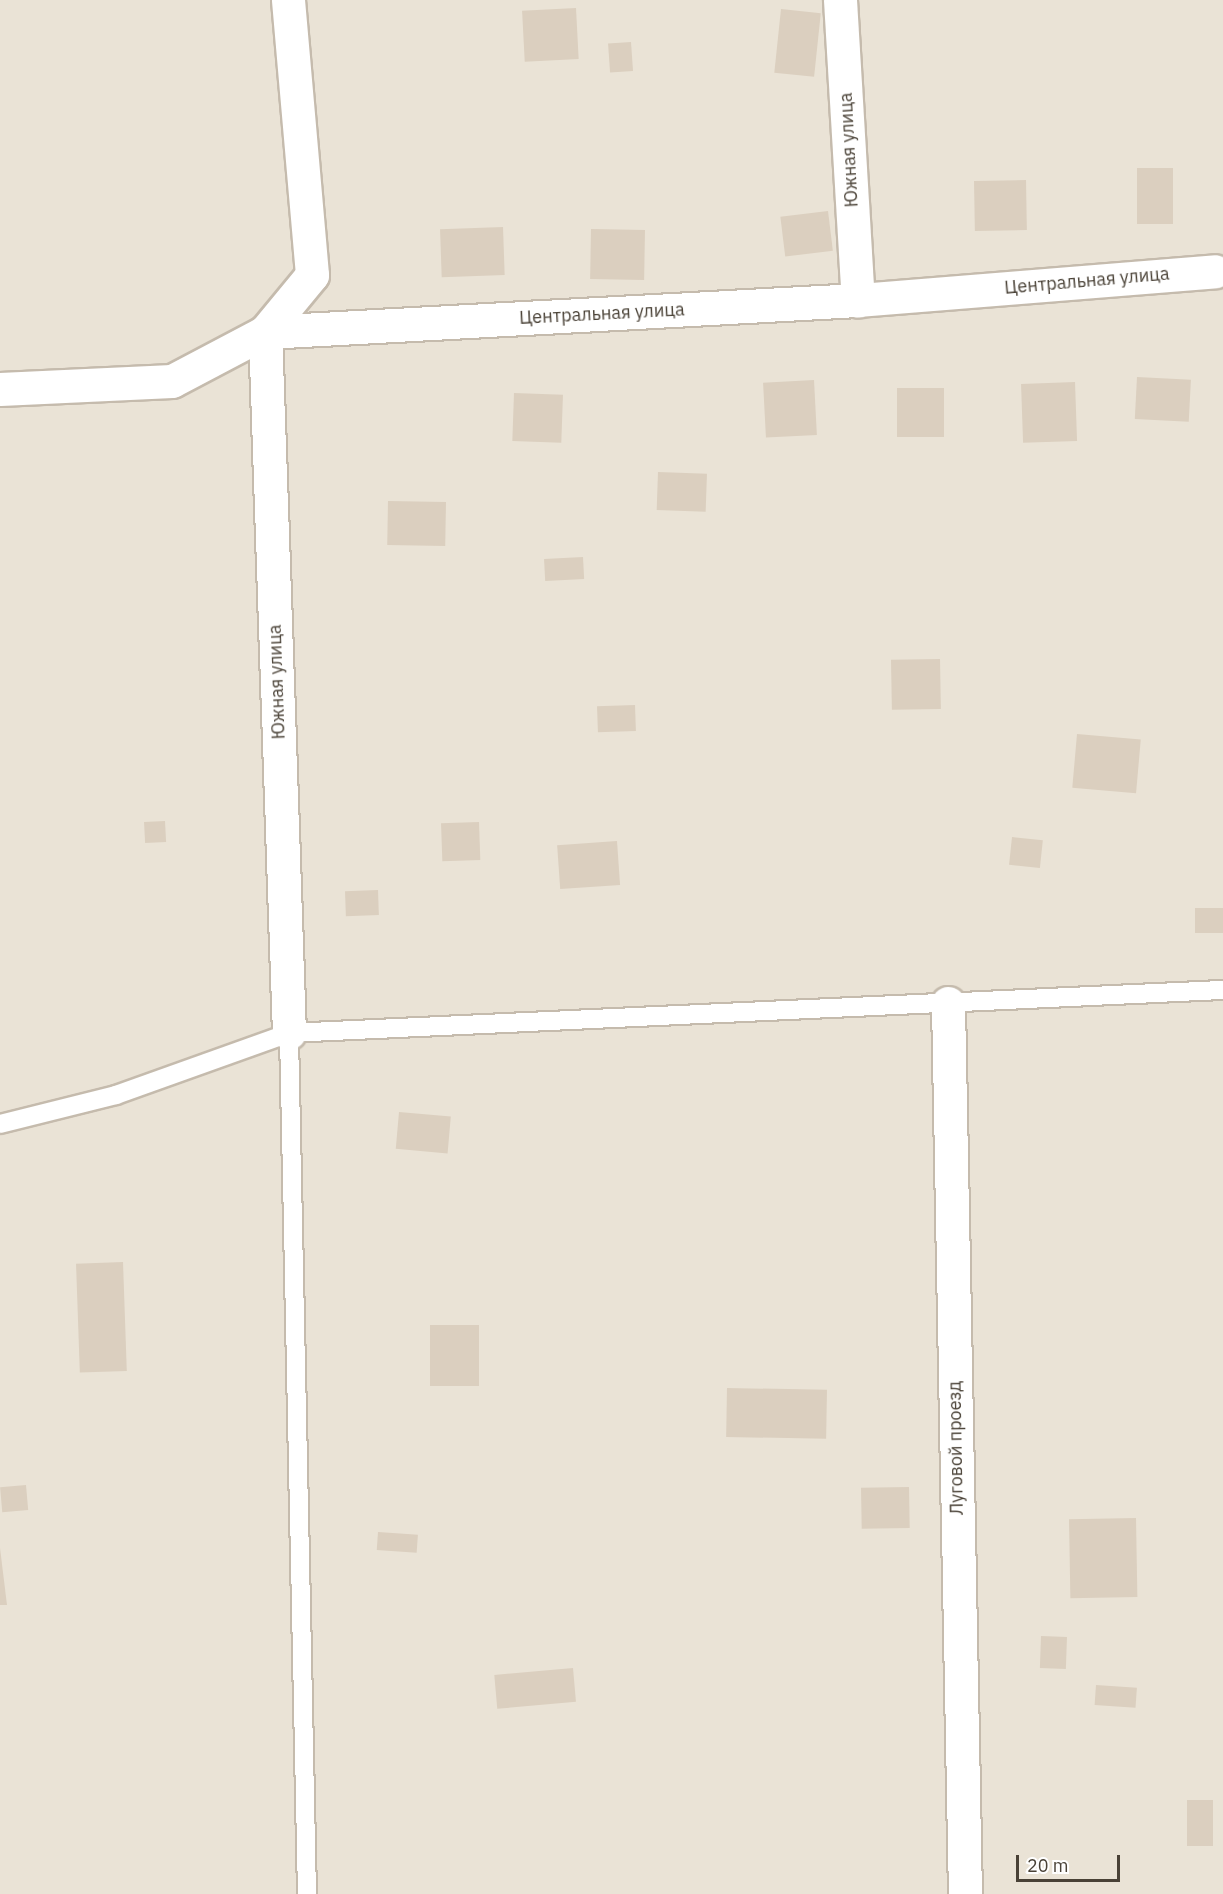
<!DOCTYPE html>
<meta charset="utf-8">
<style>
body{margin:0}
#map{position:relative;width:1223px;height:1894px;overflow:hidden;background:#f5f1e8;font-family:"IBM Plex Sans",sans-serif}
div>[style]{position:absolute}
.residential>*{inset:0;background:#eae3d6;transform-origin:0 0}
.building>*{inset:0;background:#dbcfbf;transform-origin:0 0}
.roads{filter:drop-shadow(2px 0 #c5bbad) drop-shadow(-2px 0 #c5bbad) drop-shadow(0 2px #c5bbad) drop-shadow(0 -2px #c5bbad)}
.lane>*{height:18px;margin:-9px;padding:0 9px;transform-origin:9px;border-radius:9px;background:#fff}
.street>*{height:33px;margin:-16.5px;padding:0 16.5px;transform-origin:16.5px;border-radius:16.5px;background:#fff}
span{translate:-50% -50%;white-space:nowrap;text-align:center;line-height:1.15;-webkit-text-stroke:4.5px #fff;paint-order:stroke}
.street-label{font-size:18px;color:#494136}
.scale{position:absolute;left:1016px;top:1855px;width:104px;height:27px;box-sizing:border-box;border:3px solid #494136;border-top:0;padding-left:8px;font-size:18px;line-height:21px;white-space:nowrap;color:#494136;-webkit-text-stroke:4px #fff;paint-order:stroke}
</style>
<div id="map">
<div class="residential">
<i style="left:0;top:0;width:1223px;height:1894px"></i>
</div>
<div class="building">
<i style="left:576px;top:8px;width:51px;height:54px;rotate:87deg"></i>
<i style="left:781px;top:9px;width:40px;height:64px;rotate:6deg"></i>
<i style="left:631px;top:42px;width:29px;height:23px;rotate:86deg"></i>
<i style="left:1137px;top:168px;width:36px;height:56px"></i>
<i style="left:1026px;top:180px;width:50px;height:52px;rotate:89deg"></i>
<i style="left:828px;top:211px;width:40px;height:48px;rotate:83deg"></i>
<i style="left:503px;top:227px;width:48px;height:63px;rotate:88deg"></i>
<i style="left:591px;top:229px;width:54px;height:50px;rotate:1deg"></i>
<i style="left:1137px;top:377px;width:54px;height:42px;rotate:3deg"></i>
<i style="left:814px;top:380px;width:55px;height:51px;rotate:87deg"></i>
<i style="left:1075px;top:382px;width:59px;height:54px;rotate:88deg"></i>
<i style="left:897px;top:388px;width:47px;height:49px"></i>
<i style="left:514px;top:393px;width:49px;height:48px;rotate:2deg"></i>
<i style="left:658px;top:472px;width:49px;height:38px;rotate:2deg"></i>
<i style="left:388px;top:501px;width:58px;height:44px;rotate:1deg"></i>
<i style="left:583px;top:557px;width:22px;height:39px;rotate:87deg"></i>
<i style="left:940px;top:659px;width:50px;height:49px;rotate:89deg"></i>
<i style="left:635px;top:705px;width:26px;height:38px;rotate:88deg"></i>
<i style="left:1077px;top:734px;width:64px;height:54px;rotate:5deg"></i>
<i style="left:165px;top:821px;width:21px;height:21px;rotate:87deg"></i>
<i style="left:479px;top:822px;width:38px;height:38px;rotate:88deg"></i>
<i style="left:1012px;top:837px;width:31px;height:28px;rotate:6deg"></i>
<i style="left:617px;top:841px;width:44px;height:60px;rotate:86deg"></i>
<i style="left:378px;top:890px;width:25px;height:33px;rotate:88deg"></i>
<i style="left:1223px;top:908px;width:25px;height:28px;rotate:90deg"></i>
<i style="left:399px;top:1112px;width:52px;height:37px;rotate:5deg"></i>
<i style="left:123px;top:1262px;width:109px;height:47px;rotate:88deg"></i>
<i style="left:430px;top:1325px;width:49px;height:61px"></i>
<i style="left:727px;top:1388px;width:100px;height:49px;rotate:1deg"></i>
<i style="left:26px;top:1485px;width:25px;height:26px;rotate:85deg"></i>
<i style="left:909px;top:1487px;width:41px;height:48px;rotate:89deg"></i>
<i style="left:1136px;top:1518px;width:79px;height:67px;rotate:89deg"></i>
<i style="left:378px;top:1532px;width:40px;height:18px;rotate:4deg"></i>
<i style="clip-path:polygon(0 1548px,7px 1605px,0 1605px)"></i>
<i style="left:1041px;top:1636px;width:26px;height:32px;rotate:2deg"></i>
<i style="left:573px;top:1668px;width:34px;height:79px;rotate:85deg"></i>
<i style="left:1096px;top:1685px;width:41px;height:20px;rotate:4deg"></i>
<i style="left:1187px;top:1800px;width:26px;height:46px"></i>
</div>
<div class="roads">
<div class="lane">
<i style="left:0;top:1124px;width:120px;rotate:-14deg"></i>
<i style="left:116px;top:1095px;width:184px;rotate:-19.7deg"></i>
<i style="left:307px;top:1894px;width:861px;rotate:-91.2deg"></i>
<i style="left:289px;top:1033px;width:935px;rotate:-2.64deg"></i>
</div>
<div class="street">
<i style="left:288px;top:0;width:276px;rotate:85deg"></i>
<i style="left:312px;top:275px;width:74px;rotate:129.5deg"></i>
<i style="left:265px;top:332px;width:701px;rotate:88.04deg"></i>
<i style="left:840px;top:0;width:301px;rotate:86.6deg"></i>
<i style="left:0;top:389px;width:172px;rotate:-2.7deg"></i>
<i style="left:172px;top:381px;width:105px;rotate:-27.8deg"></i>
<i style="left:265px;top:332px;width:594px;rotate:-3.09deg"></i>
<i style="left:858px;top:300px;width:358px;rotate:-4.6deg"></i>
<i style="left:948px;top:1003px;width:891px;rotate:88.91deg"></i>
</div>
</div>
<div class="street-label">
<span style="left:849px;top:150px;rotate:-93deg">Южная улица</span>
<span style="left:1087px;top:281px;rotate:-5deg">Центральная улица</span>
<span style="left:602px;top:314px;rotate:-3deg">Центральная улица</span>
<span style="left:277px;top:682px;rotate:-92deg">Южная улица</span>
<span style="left:956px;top:1448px;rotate:-91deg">Луговой проезд</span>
</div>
<div class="scale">20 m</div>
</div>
